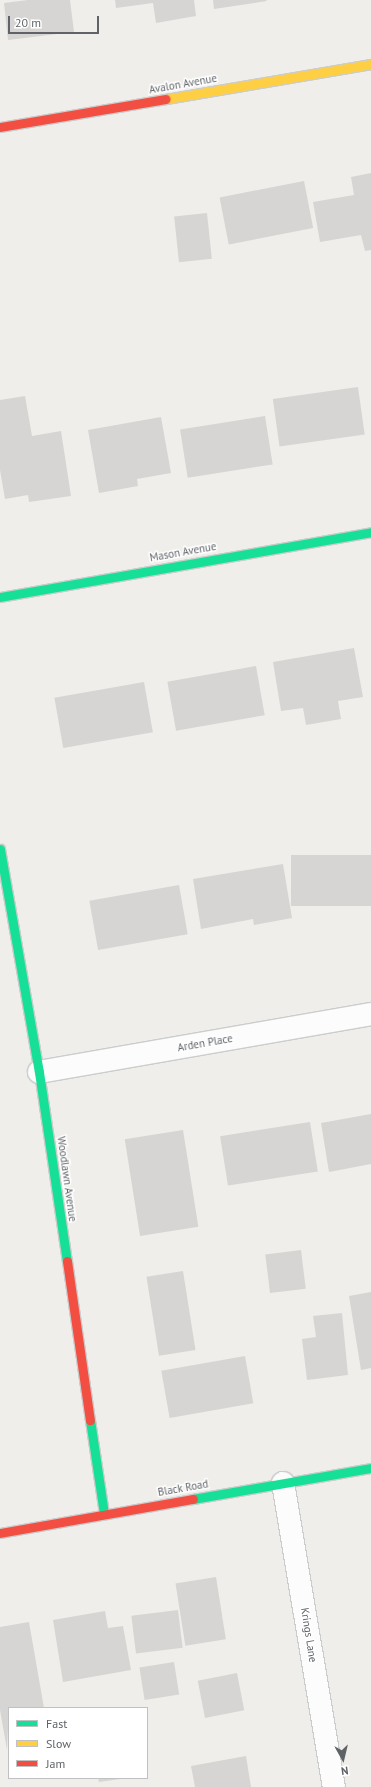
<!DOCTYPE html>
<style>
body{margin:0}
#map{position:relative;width:371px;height:1787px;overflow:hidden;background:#efeeea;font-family:"PT Sans",sans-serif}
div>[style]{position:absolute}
.building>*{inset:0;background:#d6d5d3;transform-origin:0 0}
.roads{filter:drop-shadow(1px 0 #cbcccc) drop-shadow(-1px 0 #cbcccc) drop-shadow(0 1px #cbcccc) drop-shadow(0 -1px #cbcccc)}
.street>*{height:22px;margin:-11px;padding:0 11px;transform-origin:11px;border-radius:11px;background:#fdfcfc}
.fast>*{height:9px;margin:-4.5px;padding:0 4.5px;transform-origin:4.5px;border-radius:4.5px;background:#16e098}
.slow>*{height:9px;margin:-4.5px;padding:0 4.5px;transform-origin:4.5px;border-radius:4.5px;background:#ffcf43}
.jam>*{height:9px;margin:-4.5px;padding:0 4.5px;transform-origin:4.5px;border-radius:4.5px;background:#f24e42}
span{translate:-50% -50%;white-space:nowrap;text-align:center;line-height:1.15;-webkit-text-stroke:3px #fff;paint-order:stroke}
.street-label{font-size:11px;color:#5f6368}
.legend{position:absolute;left:8px;top:1707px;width:140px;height:72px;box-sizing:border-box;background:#fff;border:1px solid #bfc1c3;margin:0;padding:5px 7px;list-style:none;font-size:12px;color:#5f6368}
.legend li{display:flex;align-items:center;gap:8px;height:20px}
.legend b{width:20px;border:1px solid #bfc1c3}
.north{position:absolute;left:323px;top:1739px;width:40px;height:40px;-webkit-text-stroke:3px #fff;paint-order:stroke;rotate:172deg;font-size:11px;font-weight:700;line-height:16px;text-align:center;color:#5f6368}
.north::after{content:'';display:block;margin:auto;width:14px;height:18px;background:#5f6368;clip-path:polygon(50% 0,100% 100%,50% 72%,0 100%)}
.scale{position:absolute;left:8px;top:16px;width:91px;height:18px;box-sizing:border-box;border:2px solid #5f6368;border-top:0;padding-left:5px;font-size:12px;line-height:14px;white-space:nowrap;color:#5f6368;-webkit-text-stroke:3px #fff;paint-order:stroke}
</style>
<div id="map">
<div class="building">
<i style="clip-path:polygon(28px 0,70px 0,74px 32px,8px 40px,4px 3px)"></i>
<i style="clip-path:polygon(115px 0,194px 0,196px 16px,156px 23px,153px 3px,116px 8px)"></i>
<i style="clip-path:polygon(213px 0,266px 0,267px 1px,214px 9px)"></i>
<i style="clip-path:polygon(371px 173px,371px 250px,365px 251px,361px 235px,320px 242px,313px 202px,354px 195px,351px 177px)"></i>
<i style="left:304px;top:181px;width:48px;height:86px;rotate:79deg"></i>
<i style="left:207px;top:213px;width:46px;height:33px;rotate:84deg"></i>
<i style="left:358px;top:387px;width:48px;height:86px;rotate:82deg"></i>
<i style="clip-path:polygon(25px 396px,32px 436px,61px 431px,71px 496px,29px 502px,28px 495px,5px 499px,0 470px,0 400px)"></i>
<i style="left:265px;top:416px;width:49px;height:86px;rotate:81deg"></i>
<i style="clip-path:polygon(161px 417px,171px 473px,137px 479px,138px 486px,99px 493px,88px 430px)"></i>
<i style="clip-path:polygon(354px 648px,363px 697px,338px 701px,341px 719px,306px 725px,303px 708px,281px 711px,273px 662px)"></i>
<i style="left:256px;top:666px;width:50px;height:90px;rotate:80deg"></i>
<i style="left:144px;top:682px;width:51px;height:91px;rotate:80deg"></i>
<i style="left:371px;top:855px;width:51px;height:80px;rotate:90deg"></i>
<i style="clip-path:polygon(283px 864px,292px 918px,254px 925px,253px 919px,201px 929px,193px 879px)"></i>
<i style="left:179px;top:885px;width:50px;height:91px;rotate:80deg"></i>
<i style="clip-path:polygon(371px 1114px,371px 1164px,329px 1172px,321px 1123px)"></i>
<i style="left:310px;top:1122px;width:50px;height:91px;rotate:81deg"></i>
<i style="left:183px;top:1130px;width:98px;height:59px;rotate:81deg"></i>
<i style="left:301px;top:1250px;width:39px;height:36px;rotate:83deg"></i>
<i style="left:183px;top:1271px;width:80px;height:37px;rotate:81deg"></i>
<i style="clip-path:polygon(371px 1292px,371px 1368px,361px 1370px,349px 1296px)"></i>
<i style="clip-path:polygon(342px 1313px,348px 1375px,307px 1380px,302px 1339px,316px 1337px,313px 1316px)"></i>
<i style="left:245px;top:1356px;width:48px;height:85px;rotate:80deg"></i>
<i style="left:216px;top:1577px;width:63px;height:41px;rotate:81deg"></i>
<i style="left:178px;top:1610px;width:38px;height:47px;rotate:83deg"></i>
<i style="clip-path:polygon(105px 1611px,108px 1628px,123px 1626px,131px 1670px,63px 1682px,53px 1620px)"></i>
<i style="clip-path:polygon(29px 1622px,44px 1708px,9px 1708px,7px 1750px,0 1710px,0 1627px)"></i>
<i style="left:174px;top:1662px;width:33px;height:35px;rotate:81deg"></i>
<i style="left:237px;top:1673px;width:38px;height:40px;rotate:79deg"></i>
<i style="clip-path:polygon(246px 1756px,251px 1787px,195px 1787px,191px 1766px)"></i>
<i style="clip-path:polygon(98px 1778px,120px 1778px,120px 1779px,99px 1782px)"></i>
</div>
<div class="roads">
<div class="street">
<i style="left:39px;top:1072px;width:337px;rotate:-9.9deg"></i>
<i style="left:283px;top:1483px;width:308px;rotate:80.5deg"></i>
</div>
<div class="fast">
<i style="left:0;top:597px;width:377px;rotate:-9.9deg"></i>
<i style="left:0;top:849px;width:226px;rotate:80.1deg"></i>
<i style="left:39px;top:1072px;width:191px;rotate:81.6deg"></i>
<i style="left:90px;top:1420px;width:95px;rotate:81.5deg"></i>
<i style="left:193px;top:1499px;width:181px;rotate:-9.9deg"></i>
</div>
<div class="slow">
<i style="left:166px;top:99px;width:208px;rotate:-9.7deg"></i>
</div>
<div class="jam">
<i style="left:0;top:127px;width:168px;rotate:-9.6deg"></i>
<i style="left:67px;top:1261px;width:161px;rotate:81.8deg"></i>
<i style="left:0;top:1533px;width:196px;rotate:-10deg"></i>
</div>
</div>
<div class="street-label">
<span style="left:183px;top:84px;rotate:-10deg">Avalon Avenue</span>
<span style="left:183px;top:552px;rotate:-10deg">Mason Avenue</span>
<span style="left:205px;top:1043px;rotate:-10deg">Arden Place</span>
<span style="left:67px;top:1179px;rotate:82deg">Woodlawn Avenue</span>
<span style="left:183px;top:1488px;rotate:-10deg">Black Road</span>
<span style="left:309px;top:1635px;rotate:81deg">Krings Lane</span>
</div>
<ul class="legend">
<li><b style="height:5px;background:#16e098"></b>Fast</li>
<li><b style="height:5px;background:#ffcf43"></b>Slow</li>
<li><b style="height:5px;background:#f24e42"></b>Jam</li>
</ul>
<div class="north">N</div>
<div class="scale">20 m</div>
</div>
